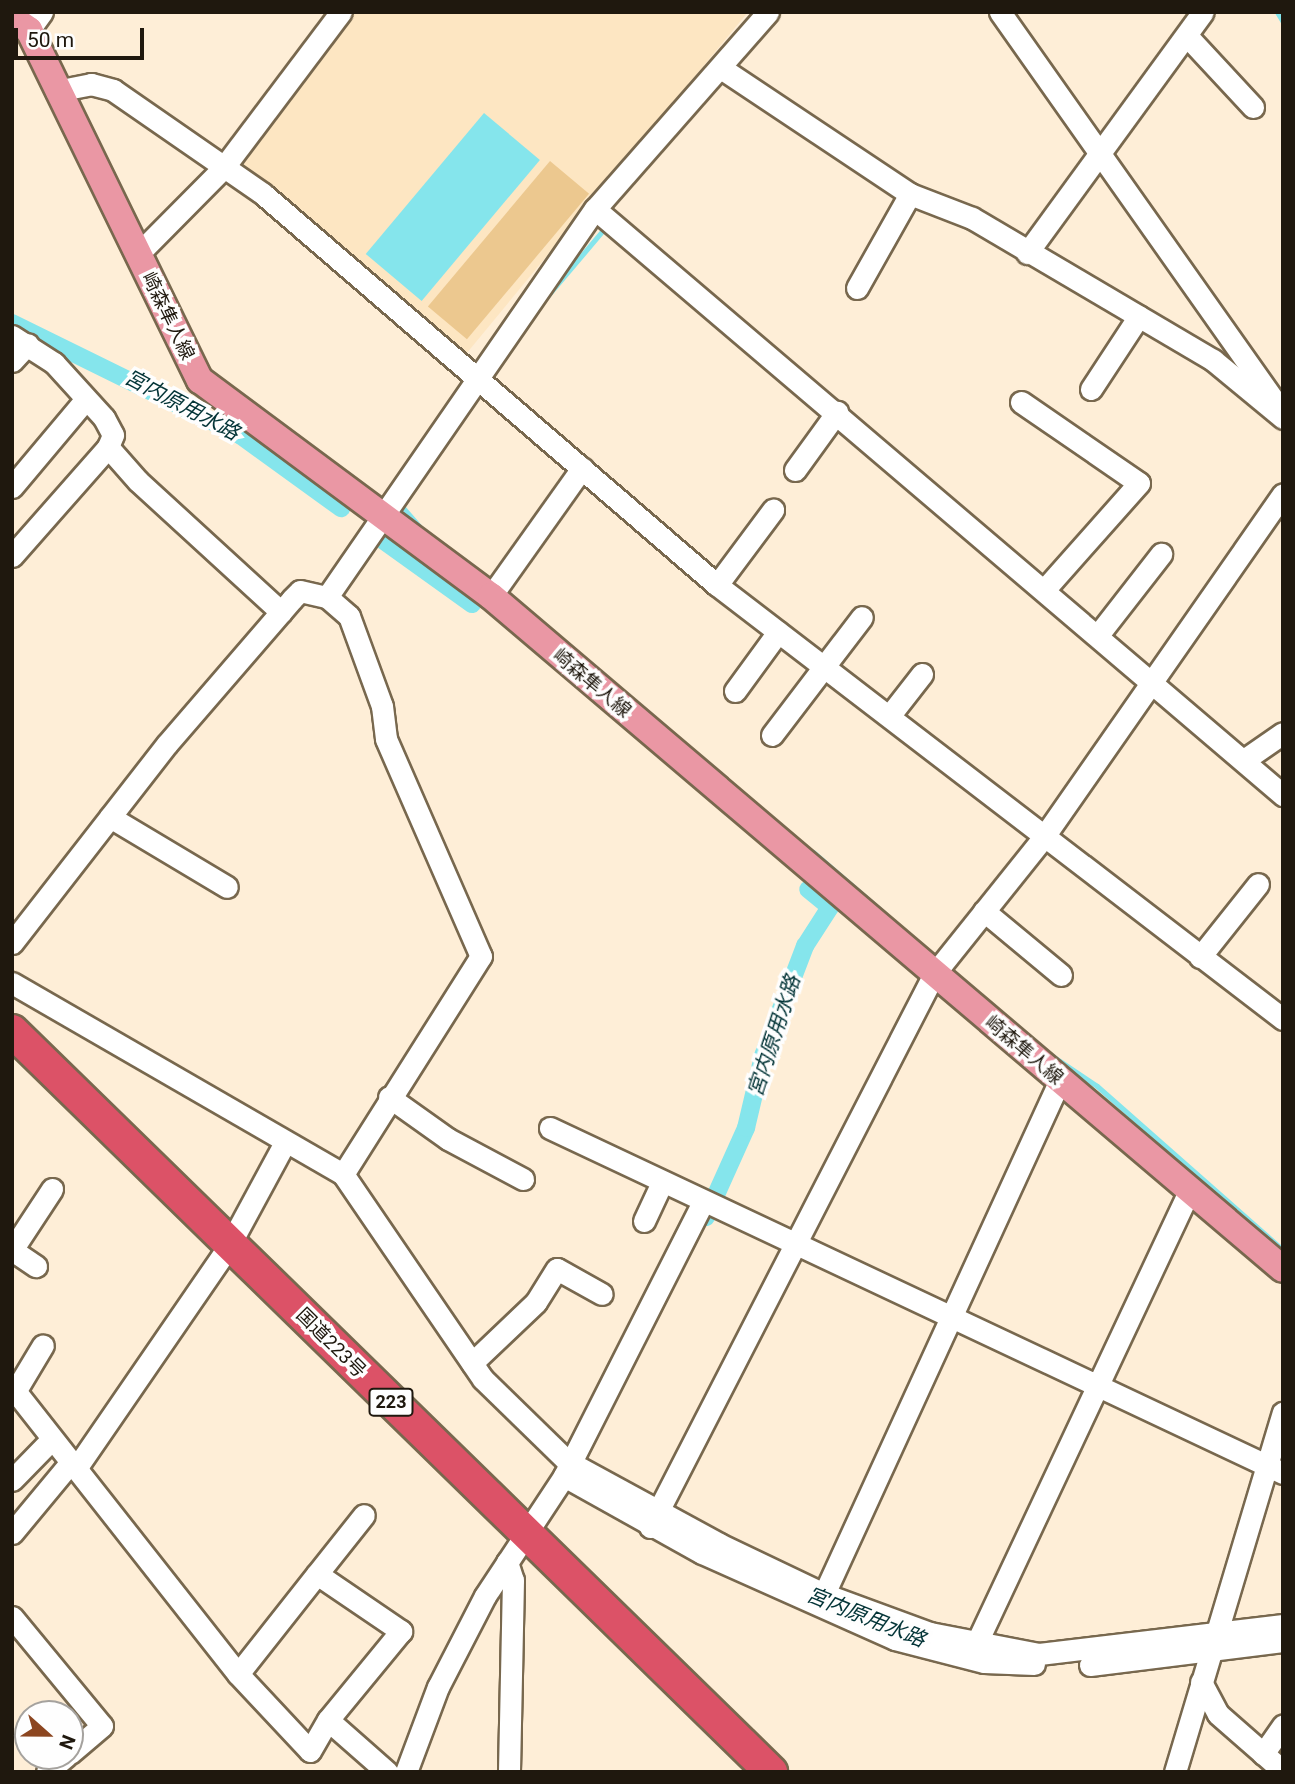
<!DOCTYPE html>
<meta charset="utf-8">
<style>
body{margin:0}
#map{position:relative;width:1295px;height:1784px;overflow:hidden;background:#feeed7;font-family:Roboto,"Noto Sans JP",sans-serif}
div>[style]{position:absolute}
.built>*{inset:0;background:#fde6c2}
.green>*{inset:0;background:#ecc88f;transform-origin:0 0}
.water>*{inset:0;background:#85e5ec;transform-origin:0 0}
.stream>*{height:5px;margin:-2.5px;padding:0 2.5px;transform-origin:2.5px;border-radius:2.5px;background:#85e5ec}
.canal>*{height:18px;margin:-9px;padding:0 9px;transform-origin:9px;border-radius:9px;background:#85e5ec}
.roads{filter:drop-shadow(2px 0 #78684e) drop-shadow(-2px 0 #78684e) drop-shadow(0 2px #78684e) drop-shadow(0 -2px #78684e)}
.minor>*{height:21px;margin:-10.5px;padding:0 10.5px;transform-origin:10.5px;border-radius:10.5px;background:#fff}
.major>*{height:26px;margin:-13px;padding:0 13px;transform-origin:13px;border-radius:13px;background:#ea97a4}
.highway>*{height:32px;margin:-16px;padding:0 16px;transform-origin:16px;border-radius:16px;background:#dc5267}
span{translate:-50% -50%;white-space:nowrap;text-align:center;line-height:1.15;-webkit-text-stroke:7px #fefefe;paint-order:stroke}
.shield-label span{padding:2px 5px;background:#fefefe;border:2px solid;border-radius:5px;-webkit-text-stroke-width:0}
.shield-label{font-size:18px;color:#1f180e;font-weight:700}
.street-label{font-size:19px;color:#1f180e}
.water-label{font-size:21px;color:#033437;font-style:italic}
.frame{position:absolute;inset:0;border:14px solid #1f180e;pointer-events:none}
.north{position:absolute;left:14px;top:1700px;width:70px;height:70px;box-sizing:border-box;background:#fefefe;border:2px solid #a5a29e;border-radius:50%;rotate:111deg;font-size:19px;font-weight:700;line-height:28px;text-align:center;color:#1f180e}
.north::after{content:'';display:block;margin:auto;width:24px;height:32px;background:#8c4620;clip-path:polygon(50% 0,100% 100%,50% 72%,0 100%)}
.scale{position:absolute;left:14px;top:28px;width:130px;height:32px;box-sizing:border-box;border:4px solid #1f180e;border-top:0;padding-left:9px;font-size:21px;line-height:24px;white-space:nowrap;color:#1f180e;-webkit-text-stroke:5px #fefefe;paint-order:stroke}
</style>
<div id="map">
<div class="built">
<i style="clip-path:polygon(353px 12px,748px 12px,466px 354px,234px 166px)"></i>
</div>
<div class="green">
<i style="left:550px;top:161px;width:51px;height:190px;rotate:40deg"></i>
</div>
<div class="water">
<i style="left:484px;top:113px;width:73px;height:184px;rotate:40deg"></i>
</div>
<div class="stream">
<i style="left:1277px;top:12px;width:12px;rotate:59deg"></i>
<i style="left:544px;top:300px;width:93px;rotate:-49.8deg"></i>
<i style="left:399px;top:503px;width:35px;rotate:49deg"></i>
<i style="left:813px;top:852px;width:95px;rotate:40.7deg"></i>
<i style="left:1042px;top:1049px;width:66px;rotate:33.9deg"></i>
<i style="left:1097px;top:1086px;width:248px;rotate:41.4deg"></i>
</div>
<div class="canal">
<i style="left:12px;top:323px;width:254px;rotate:26.2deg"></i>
<i style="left:240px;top:435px;width:125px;rotate:35.9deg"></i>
<i style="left:377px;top:536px;width:117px;rotate:35.6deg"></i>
<i style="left:706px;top:1217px;width:98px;rotate:-65.8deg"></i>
<i style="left:746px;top:1128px;width:74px;rotate:-76.7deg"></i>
<i style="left:763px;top:1056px;width:118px;rotate:-69.1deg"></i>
<i style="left:805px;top:946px;width:46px;rotate:-57.3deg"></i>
<i style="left:830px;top:907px;width:28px;rotate:-141deg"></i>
</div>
<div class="roads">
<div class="minor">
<i style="left:1000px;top:12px;width:477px;rotate:54.8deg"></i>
<i style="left:29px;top:30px;width:22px;rotate:-54deg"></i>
<i style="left:1187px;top:36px;width:97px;rotate:47.1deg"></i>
<i style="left:721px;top:68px;width:227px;rotate:33.7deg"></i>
<i style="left:910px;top:194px;width:66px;rotate:21.2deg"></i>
<i style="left:972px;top:218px;width:280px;rotate:30.5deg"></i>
<i style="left:1213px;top:360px;width:91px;rotate:39.6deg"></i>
<i style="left:56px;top:91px;width:36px;rotate:-11deg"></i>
<i style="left:91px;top:84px;width:23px;rotate:15deg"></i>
<i style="left:113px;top:90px;width:183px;rotate:34.7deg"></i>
<i style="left:263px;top:194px;width:599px;rotate:40.74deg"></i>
<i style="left:717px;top:585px;width:713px;rotate:37.48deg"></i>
<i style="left:595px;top:209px;width:904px;rotate:40.42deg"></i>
<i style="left:1027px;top:253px;width:298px;rotate:-53.9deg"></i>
<i style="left:138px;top:254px;width:122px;rotate:-45.3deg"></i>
<i style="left:224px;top:167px;width:194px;rotate:-53deg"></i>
<i style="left:857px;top:288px;width:108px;rotate:-60.6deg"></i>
<i style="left:12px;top:336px;width:50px;rotate:32.7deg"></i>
<i style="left:54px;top:363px;width:74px;rotate:47.7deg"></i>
<i style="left:104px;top:418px;width:19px;rotate:62deg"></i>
<i style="left:113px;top:435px;width:13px;rotate:113deg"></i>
<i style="left:108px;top:447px;width:45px;rotate:48.6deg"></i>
<i style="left:138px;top:481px;width:194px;rotate:42.5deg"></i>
<i style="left:12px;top:361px;width:23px;rotate:-47deg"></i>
<i style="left:1091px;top:389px;width:87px;rotate:-56.7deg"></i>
<i style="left:1021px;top:402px;width:143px;rotate:34.5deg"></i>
<i style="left:1139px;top:483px;width:142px;rotate:131.6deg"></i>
<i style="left:795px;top:470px;width:72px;rotate:-54.1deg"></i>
<i style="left:12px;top:487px;width:114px;rotate:-50deg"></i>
<i style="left:12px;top:556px;width:145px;rotate:-48.6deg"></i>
<i style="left:717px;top:585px;width:94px;rotate:-53.3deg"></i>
<i style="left:491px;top:596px;width:157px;rotate:-54.6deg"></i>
<i style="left:327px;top:597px;width:29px;rotate:41deg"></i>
<i style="left:349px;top:616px;width:96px;rotate:69.9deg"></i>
<i style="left:382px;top:706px;width:33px;rotate:83deg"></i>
<i style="left:386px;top:739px;width:237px;rotate:66.4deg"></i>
<i style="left:481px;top:956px;width:258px;rotate:122.3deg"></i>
<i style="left:1098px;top:635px;width:103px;rotate:-52.1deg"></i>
<i style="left:735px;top:691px;width:73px;rotate:-53.9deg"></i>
<i style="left:890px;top:715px;width:52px;rotate:-52deg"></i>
<i style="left:772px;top:735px;width:148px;rotate:-52.7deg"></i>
<i style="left:1244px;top:760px;width:47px;rotate:-34.7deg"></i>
<i style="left:110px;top:817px;width:136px;rotate:30.9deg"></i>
<i style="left:984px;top:911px;width:100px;rotate:39.7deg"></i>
<i style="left:12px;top:943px;width:252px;rotate:-52.1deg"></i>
<i style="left:167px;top:744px;width:191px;rotate:-49.2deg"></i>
<i style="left:292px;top:599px;width:11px;rotate:-45deg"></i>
<i style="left:300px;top:591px;width:28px;rotate:13deg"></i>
<i style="left:327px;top:597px;width:472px;rotate:-55.4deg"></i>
<i style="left:595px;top:209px;width:262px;rotate:-48.7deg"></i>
<i style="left:1200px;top:957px;width:93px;rotate:-51.5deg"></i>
<i style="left:12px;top:983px;width:382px;rotate:30deg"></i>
<i style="left:343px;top:1174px;width:248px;rotate:55.7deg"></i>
<i style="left:483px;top:1379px;width:117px;rotate:44.3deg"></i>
<i style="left:567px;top:1461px;width:173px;rotate:28.6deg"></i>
<i style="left:719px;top:1544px;width:116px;rotate:25.5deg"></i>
<i style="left:824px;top:1594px;width:113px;rotate:20.2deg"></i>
<i style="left:930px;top:1633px;width:111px;rotate:10.9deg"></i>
<i style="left:1039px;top:1654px;width:246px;rotate:-6.8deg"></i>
<i style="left:389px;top:1097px;width:72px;rotate:35.4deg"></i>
<i style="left:448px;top:1139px;width:85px;rotate:28.1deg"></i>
<i style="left:550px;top:1128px;width:810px;rotate:25.2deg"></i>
<i style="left:702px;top:1204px;width:305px;rotate:116.9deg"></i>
<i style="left:564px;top:1476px;width:158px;rotate:29.2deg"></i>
<i style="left:702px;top:1553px;width:211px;rotate:24deg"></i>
<i style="left:895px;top:1639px;width:92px;rotate:14.5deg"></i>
<i style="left:984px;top:1662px;width:50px;rotate:2.3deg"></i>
<i style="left:644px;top:1221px;width:40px;rotate:-65deg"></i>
<i style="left:12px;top:1250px;width:73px;rotate:-56.7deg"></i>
<i style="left:12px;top:1250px;width:29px;rotate:34deg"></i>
<i style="left:472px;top:1363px;width:88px;rotate:-43.6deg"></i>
<i style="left:536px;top:1302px;width:39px;rotate:-58deg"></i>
<i style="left:557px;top:1269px;width:51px;rotate:29.1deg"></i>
<i style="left:12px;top:1387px;width:365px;rotate:51.8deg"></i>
<i style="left:238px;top:1674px;width:105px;rotate:46.9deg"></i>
<i style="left:310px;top:1751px;width:36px;rotate:-60deg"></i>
<i style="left:328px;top:1720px;width:79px;rotate:41.4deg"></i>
<i style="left:16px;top:1390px;width:52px;rotate:-59deg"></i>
<i style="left:77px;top:1467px;width:270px;rotate:-55.5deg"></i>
<i style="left:230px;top:1244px;width:114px;rotate:-61.6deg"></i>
<i style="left:12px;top:1480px;width:56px;rotate:-45.7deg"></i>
<i style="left:650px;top:1527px;width:622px;rotate:-62.82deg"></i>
<i style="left:934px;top:974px;width:174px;rotate:-51.3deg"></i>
<i style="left:1043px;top:838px;width:419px;rotate:-55.1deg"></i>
<i style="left:12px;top:1533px;width:92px;rotate:-50.3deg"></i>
<i style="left:507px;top:1562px;width:19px;rotate:72deg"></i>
<i style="left:513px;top:1580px;width:192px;rotate:91.2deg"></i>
<i style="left:317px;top:1574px;width:75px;rotate:-51.5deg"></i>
<i style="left:824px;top:1594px;width:566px;rotate:-65.34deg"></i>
<i style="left:12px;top:1617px;width:141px;rotate:50.5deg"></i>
<i style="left:102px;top:1726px;width:42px;rotate:139.8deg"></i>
<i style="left:977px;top:1642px;width:500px;rotate:-64.8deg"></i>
<i style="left:1090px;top:1665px;width:194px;rotate:-7.1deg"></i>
<i style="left:238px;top:1674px;width:127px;rotate:-51.7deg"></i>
<i style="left:317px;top:1574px;width:102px;rotate:34.2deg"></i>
<i style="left:401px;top:1631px;width:115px;rotate:129.4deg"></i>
<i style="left:1201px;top:1682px;width:36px;rotate:62deg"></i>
<i style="left:1218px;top:1714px;width:86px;rotate:41.2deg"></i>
<i style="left:1263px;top:1754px;width:35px;rotate:-55deg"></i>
<i style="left:47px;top:1772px;width:25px;rotate:-40deg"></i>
<i style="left:406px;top:1772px;width:91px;rotate:-69.4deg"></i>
<i style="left:438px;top:1687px;width:102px;rotate:-62.7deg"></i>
<i style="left:485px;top:1596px;width:144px;rotate:-56.6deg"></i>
<i style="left:1175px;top:1772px;width:375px;rotate:-73.3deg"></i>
</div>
<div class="major">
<i style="left:12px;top:18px;width:21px;rotate:35deg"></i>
<i style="left:29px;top:30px;width:390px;rotate:64deg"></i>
<i style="left:200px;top:380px;width:362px;rotate:36.6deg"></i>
<i style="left:491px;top:596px;width:1039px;rotate:40.36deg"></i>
</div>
<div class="highway">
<i style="left:12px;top:1031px;width:1061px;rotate:44.31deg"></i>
</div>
</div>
<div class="shield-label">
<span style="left:391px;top:1402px">223</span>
</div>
<div class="street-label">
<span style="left:168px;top:316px;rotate:64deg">崎森隼人線</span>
<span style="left:592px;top:683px;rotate:40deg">崎森隼人線</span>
<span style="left:1024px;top:1050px;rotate:40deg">崎森隼人線</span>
<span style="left:331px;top:1343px;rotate:45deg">国道223号</span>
</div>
<div class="water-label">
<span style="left:182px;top:405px;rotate:28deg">宮内原用水路</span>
<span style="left:774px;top:1036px;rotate:-72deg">宮内原用水路</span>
<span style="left:866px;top:1617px;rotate:22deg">宮内原用水路</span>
</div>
<div class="frame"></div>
<div class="north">N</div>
<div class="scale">50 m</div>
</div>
